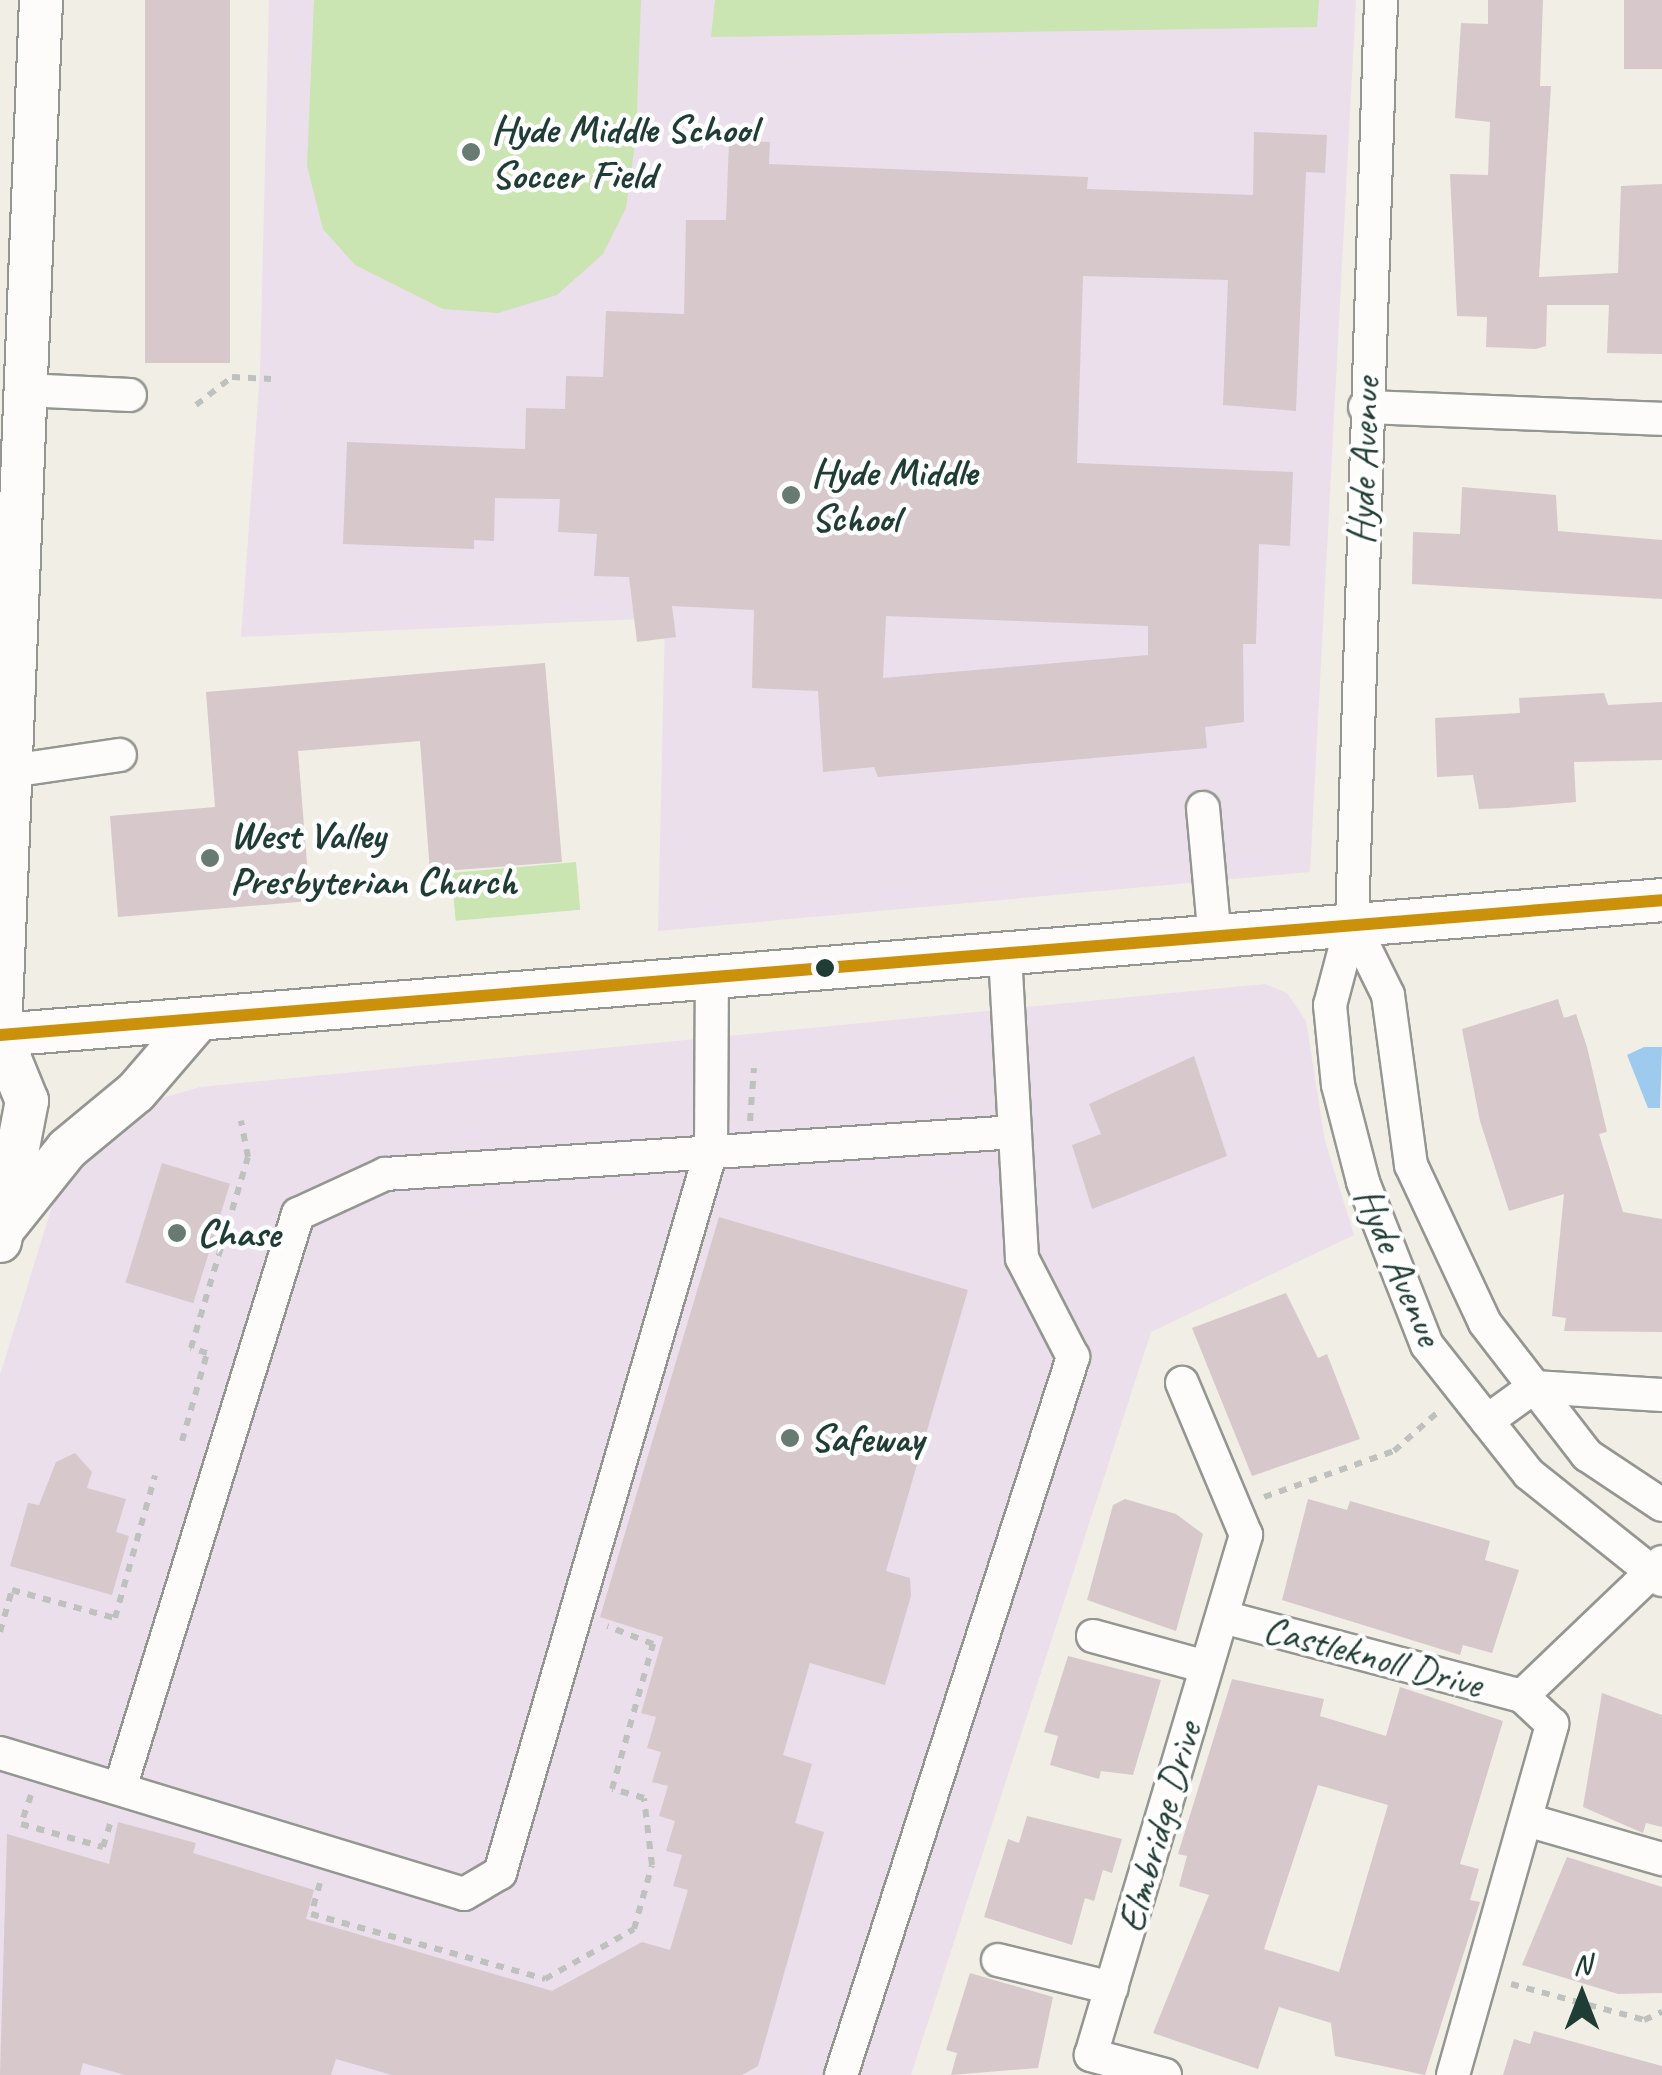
<!DOCTYPE html>
<style>
body{margin:0}
#map{position:relative;width:1662px;height:2075px;overflow:hidden;background:#f1eee6;font-family:Caveat,sans-serif}
div>[style]{position:absolute}
.built>*{inset:0;background:#ebdfec}
.green>*{inset:0;background:#cae4b2;transform-origin:0 0}
.water>*{inset:0;background:#9ecbed}
.building>*{inset:0;background:#d7c8cc;transform-origin:0 0}
.path>*{height:6px;margin-top:-3px;transform-origin:0;background:repeating-linear-gradient(90deg,#bec1be 0 8px,transparent 0 16px)}
.roads{filter:drop-shadow(2px 0 #949791) drop-shadow(-2px 0 #949791) drop-shadow(0 2px #949791) drop-shadow(0 -2px #949791)}
.minor>*{height:32px;margin:-16px;padding:0 16px;transform-origin:16px;border-radius:16px;background:#fdfcfb}
.major>*{height:42px;margin:-21px;padding:0 21px;transform-origin:21px;border-radius:21px;background:#fdfcfb}
.bus-1>*{height:12px;margin:-6px;padding:0 6px;transform-origin:6px;border-radius:6px;background:#cc910a}
.dots>*{width:28px;height:28px;translate:-50% -50%;box-sizing:border-box;border:5px solid #fff;border-radius:50%}
span{translate:-50% -50%;white-space:nowrap;text-align:center;line-height:1.15;-webkit-text-stroke:9px #fff;paint-order:stroke}
.poi-label{font-size:40px;color:#1f3d34;font-weight:700}
.left{translate:0 -50%;text-align:left}
.street-label{font-size:40px;color:#1f3d34}
.north{position:absolute;left:1532px;top:1945px;width:100px;height:100px;-webkit-text-stroke:8px #fff;paint-order:stroke;rotate:0deg;font-size:28px;font-weight:700;line-height:40px;text-align:center;color:#1f3d34}
.north::after{content:'';display:block;margin:auto;width:35px;height:45px;background:#1f3d34;clip-path:polygon(50% 0,100% 100%,50% 72%,0 100%)}
</style>
<div id="map">
<div class="built">
<i style="clip-path:polygon(269px 0,1356px 0,1310px 872px,658px 931px,665px 618px,241px 637px,260px 372px)"></i>
<i style="clip-path:polygon(1265px 984px,1287px 993px,1306px 1021px,1325px 1141px,1354px 1235px,1151px 1332px,911px 2075px,0 2075px,0 1375px,58px 1187px,142px 1104px,200px 1087px)"></i>
</div>
<div class="green">
<i style="clip-path:polygon(314px 0,641px 0,636px 137px,626px 208px,603px 254px,557px 295px,498px 313px,443px 309px,355px 265px,323px 229px,307px 166px)"></i>
<i style="clip-path:polygon(715px 0,1319px 0,1317px 27px,711px 37px)"></i>
<i style="left:576px;top:862px;width:48px;height:125px;rotate:85deg"></i>
</div>
<div class="water">
<i style="clip-path:polygon(1644px 1047px,1662px 1047px,1660px 1108px,1648px 1108px,1627px 1055px)"></i>
</div>
<div class="building">
<i style="left:145px;top:0;width:85px;height:363px"></i>
<i style="clip-path:polygon(1488px 0,1543px 0,1540px 86px,1551px 86px,1539px 277px,1618px 273px,1621px 186px,1662px 184px,1662px 354px,1607px 353px,1609px 305px,1547px 305px,1546px 346px,1536px 349px,1486px 347px,1487px 317px,1457px 316px,1450px 174px,1488px 175px,1490px 122px,1455px 118px,1461px 23px,1488px 24px)"></i>
<i style="left:1624px;top:0;width:38px;height:69px"></i>
<i style="clip-path:polygon(evenodd,1254px 132px,1327px 135px,1325px 173px,1306px 172px,1296px 411px,1223px 405px,1228px 280px,1083px 276px,1077px 463px,1293px 472px,1290px 546px,1259px 544px,1256px 644px,1243px 644px,1244px 722px,1205px 727px,1207px 748px,878px 777px,874px 767px,823px 772px,818px 691px,752px 688px,754px 610px,672px 606px,676px 637px,637px 642px,629px 577px,594px 576px,597px 534px,558px 532px,560px 499px,495px 498px,494px 541px,474px 540px,474px 549px,343px 544px,347px 442px,525px 449px,526px 408px,565px 409px,566px 376px,603px 377px,606px 311px,684px 314px,686px 220px,726px 220px,729px 141px,770px 142px,769px 164px,1088px 177px,1087px 189px,1253px 195px,1254px 132px,886px 616px,1148px 626px,1148px 655px,883px 678px,886px 616px)"></i>
<i style="clip-path:polygon(1462px 487px,1556px 495px,1558px 531px,1662px 540px,1662px 599px,1412px 584px,1413px 532px,1460px 534px)"></i>
<i style="clip-path:polygon(545px 663px,562px 862px,430px 872px,420px 741px,298px 751px,310px 901px,118px 917px,110px 816px,215px 807px,206px 692px)"></i>
<i style="clip-path:polygon(1604px 693px,1608px 705px,1662px 702px,1662px 760px,1574px 762px,1576px 802px,1507px 808px,1479px 809px,1473px 775px,1437px 777px,1435px 718px,1520px 713px,1519px 698px)"></i>
<i style="clip-path:polygon(1558px 999px,1564px 1018px,1576px 1014px,1587px 1047px,1607px 1132px,1599px 1134px,1623px 1212px,1662px 1219px,1662px 1332px,1564px 1331px,1566px 1318px,1552px 1316px,1564px 1194px,1509px 1211px,1480px 1121px,1462px 1029px)"></i>
<i style="clip-path:polygon(1194px 1056px,1227px 1156px,1092px 1209px,1072px 1145px,1101px 1134px,1089px 1104px)"></i>
<i style="left:162px;top:1163px;width:71px;height:125px;rotate:17deg"></i>
<i style="clip-path:polygon(719px 1217px,968px 1290px,886px 1571px,910px 1578px,911px 1596px,885px 1685px,810px 1663px,783px 1755px,812px 1764px,795px 1823px,824px 1832px,758px 2066px,742px 2075px,392px 2075px,336px 2059px,331px 2075px,125px 2075px,83px 2063px,80px 2075px,0 2075px,7px 1834px,109px 1864px,118px 1822px,196px 1843px,193px 1853px,314px 1890px,306px 1919px,552px 1991px,642px 1942px,670px 1950px,688px 1890px,673px 1886px,682px 1855px,666px 1851px,675px 1821px,659px 1816px,668px 1786px,652px 1782px,661px 1752px,647px 1748px,656px 1717px,641px 1713px,663px 1637px,600px 1617px)"></i>
<i style="clip-path:polygon(1286px 1293px,1318px 1358px,1327px 1354px,1360px 1439px,1252px 1476px,1192px 1328px)"></i>
<i style="clip-path:polygon(75px 1453px,92px 1472px,87px 1488px,126px 1499px,116px 1532px,129px 1536px,112px 1595px,10px 1566px,28px 1503px,39px 1505px,56px 1462px)"></i>
<i style="clip-path:polygon(1125px 1499px,1176px 1514px,1203px 1534px,1176px 1631px,1087px 1600px,1113px 1505px)"></i>
<i style="clip-path:polygon(1308px 1499px,1347px 1510px,1350px 1501px,1490px 1541px,1485px 1560px,1519px 1570px,1492px 1653px,1463px 1645px,1460px 1655px,1282px 1600px)"></i>
<i style="clip-path:polygon(1068px 1656px,1161px 1680px,1133px 1775px,1101px 1771px,1099px 1779px,1050px 1765px,1058px 1736px,1044px 1732px)"></i>
<i style="clip-path:polygon(evenodd,1232px 1679px,1324px 1699px,1320px 1716px,1386px 1736px,1400px 1687px,1503px 1721px,1460px 1864px,1479px 1869px,1470px 1900px,1480px 1902px,1425px 2075px,1335px 2056px,1331px 2023px,1279px 2007px,1258px 2069px,1153px 2033px,1209px 1895px,1179px 1886px,1187px 1856px,1178px 1854px,1232px 1679px,1318px 1785px,1388px 1805px,1339px 1972px,1264px 1949px,1318px 1785px)"></i>
<i style="clip-path:polygon(1602px 1693px,1662px 1715px,1662px 1827px,1646px 1823px,1643px 1833px,1583px 1807px)"></i>
<i style="clip-path:polygon(1027px 1816px,1122px 1839px,1112px 1873px,1103px 1870px,1094px 1901px,1085px 1898px,1072px 1945px,984px 1917px,1008px 1839px,1019px 1843px)"></i>
<i style="clip-path:polygon(1567px 1857px,1662px 1887px,1662px 1993px,1618px 1994px,1522px 1965px)"></i>
<i style="clip-path:polygon(970px 1973px,1053px 1997px,1038px 2068px,951px 2075px,957px 2053px,946px 2050px)"></i>
<i style="clip-path:polygon(1534px 2031px,1662px 2066px,1662px 2075px,1503px 2075px,1514px 2039px,1530px 2044px)"></i>
</div>
<div class="path">
<i style="left:196px;top:405px;width:46px;rotate:-37.9deg"></i>
<i style="left:232px;top:377px;width:39px;rotate:3deg"></i>
<i style="left:750px;top:1121px;width:53px;rotate:-85.7deg"></i>
<i style="left:182px;top:1441px;width:91px;rotate:-74.1deg"></i>
<i style="left:207px;top:1353px;width:17px;rotate:-163deg"></i>
<i style="left:191px;top:1348px;width:199px;rotate:-73.4deg"></i>
<i style="left:248px;top:1157px;width:37px;rotate:-101deg"></i>
<i style="left:1264px;top:1497px;width:138px;rotate:-19.5deg"></i>
<i style="left:1394px;top:1451px;width:59px;rotate:-41.6deg"></i>
<i style="left:0;top:1632px;width:44px;rotate:-74.1deg"></i>
<i style="left:12px;top:1590px;width:107px;rotate:15.2deg"></i>
<i style="left:115px;top:1618px;width:148px;rotate:-74.3deg"></i>
<i style="left:31px;top:1795px;width:31px;rotate:109deg"></i>
<i style="left:21px;top:1824px;width:85px;rotate:15.7deg"></i>
<i style="left:103px;top:1847px;width:27px;rotate:-73deg"></i>
<i style="left:320px;top:1883px;width:32px;rotate:106deg"></i>
<i style="left:311px;top:1914px;width:243px;rotate:15.5deg"></i>
<i style="left:545px;top:1979px;width:102px;rotate:-29.3deg"></i>
<i style="left:634px;top:1929px;width:66px;rotate:-74.3deg"></i>
<i style="left:652px;top:1865px;width:67px;rotate:-96.8deg"></i>
<i style="left:644px;top:1798px;width:33px;rotate:-164deg"></i>
<i style="left:612px;top:1789px;width:151px;rotate:-74.2deg"></i>
<i style="left:653px;top:1644px;width:49px;rotate:-158.6deg"></i>
<i style="left:1511px;top:1984px;width:138px;rotate:15.1deg"></i>
<i style="left:1644px;top:2020px;width:20px;rotate:-24deg"></i>
</div>
<div class="roads">
<div class="minor">
<i style="left:1381px;top:0;width:922px;rotate:91.8deg"></i>
<i style="left:1352px;top:922px;width:86px;rotate:104.8deg"></i>
<i style="left:1330px;top:1005px;width:80px;rotate:84.3deg"></i>
<i style="left:1338px;top:1085px;width:100px;rotate:75.5deg"></i>
<i style="left:1363px;top:1182px;width:175px;rotate:68.6deg"></i>
<i style="left:1427px;top:1345px;width:164px;rotate:51.7deg"></i>
<i style="left:1529px;top:1474px;width:170px;rotate:38.6deg"></i>
<i style="left:24px;top:390px;width:106px;rotate:2.7deg"></i>
<i style="left:1365px;top:407px;width:297px;rotate:2.3deg"></i>
<i style="left:11px;top:771px;width:110px;rotate:-8.4deg"></i>
<i style="left:1203px;top:808px;width:132px;rotate:84.8deg"></i>
<i style="left:1352px;top:922px;width:81px;rotate:63.7deg"></i>
<i style="left:1388px;top:995px;width:172px;rotate:82.3deg"></i>
<i style="left:1411px;top:1165px;width:174px;rotate:64.9deg"></i>
<i style="left:1485px;top:1323px;width:167px;rotate:52.3deg"></i>
<i style="left:1587px;top:1455px;width:90px;rotate:33.7deg"></i>
<i style="left:1487px;top:1421px;width:58px;rotate:-35.9deg"></i>
<i style="left:1534px;top:1387px;width:128px;rotate:3.6deg"></i>
<i style="left:1223px;top:1617px;width:309px;rotate:14.8deg"></i>
<i style="left:1093px;top:1636px;width:117px;rotate:15.3deg"></i>
<i style="left:0;top:1753px;width:485px;rotate:16.9deg"></i>
<i style="left:464px;top:1894px;width:42px;rotate:-30.3deg"></i>
<i style="left:500px;top:1873px;width:752px;rotate:-73.71deg"></i>
<i style="left:711px;top:1151px;width:173px;rotate:-89.7deg"></i>
<i style="left:120px;top:1788px;width:601px;rotate:-72.77deg"></i>
<i style="left:298px;top:1214px;width:96px;rotate:-24.7deg"></i>
<i style="left:385px;top:1174px;width:631px;rotate:-3.81deg"></i>
<i style="left:1527px;top:1820px;width:141px;rotate:16.1deg"></i>
<i style="left:998px;top:1960px;width:117px;rotate:13.8deg"></i>
<i style="left:841px;top:2075px;width:755px;rotate:-72.09deg"></i>
<i style="left:1073px;top:1357px;width:111px;rotate:-117.3deg"></i>
<i style="left:1022px;top:1258px;width:302px;rotate:-93.2deg"></i>
<i style="left:1165px;top:2075px;width:77px;rotate:-164.9deg"></i>
<i style="left:1091px;top:2055px;width:543px;rotate:-73.4deg"></i>
<i style="left:1246px;top:1535px;width:165px;rotate:-112.8deg"></i>
<i style="left:1453px;top:2075px;width:365px;rotate:-74.2deg"></i>
<i style="left:1552px;top:1724px;width:41px;rotate:-137deg"></i>
<i style="left:1522px;top:1696px;width:194px;rotate:-43.7deg"></i>
</div>
<div class="major">
<i style="left:0;top:1035px;width:1667px;rotate:-4.64deg"></i>
<i style="left:3px;top:1229px;width:102px;rotate:-51.3deg"></i>
<i style="left:67px;top:1149px;width:89px;rotate:-39.6deg"></i>
<i style="left:136px;top:1092px;width:95px;rotate:-49.3deg"></i>
<i style="left:0;top:1241px;width:143px;rotate:-79.1deg"></i>
<i style="left:27px;top:1101px;width:71px;rotate:-112.2deg"></i>
<i style="left:0;top:1035px;width:1036px;rotate:-87.73deg"></i>
</div>
</div>
<div class="bus-1">
<i style="left:0;top:1035px;width:1667px;rotate:-4.64deg"></i>
</div>
<div class="dots">
<i style="left:471px;top:152px;background:#687b72"></i>
<i style="left:791px;top:495px;background:#687b72"></i>
<i style="left:210px;top:858px;background:#687b72"></i>
<i style="left:825px;top:968px;background:#1f3d34"></i>
<i style="left:177px;top:1233px;background:#687b72"></i>
<i style="left:790px;top:1438px;background:#687b72"></i>
</div>
<div class="poi-label">
<span class="left" style="left:491px;top:152px">Hyde Middle School<br>Soccer Field</span>
<span class="left" style="left:811px;top:495px">Hyde Middle<br>School</span>
<span class="left" style="left:230px;top:858px">West Valley<br>Presbyterian Church</span>
<span class="left" style="left:197px;top:1233px">Chase</span>
<span class="left" style="left:810px;top:1438px">Safeway</span>
</div>
<div class="street-label">
<span style="left:1363px;top:461px;rotate:-88deg">Hyde Avenue</span>
<span style="left:1399px;top:1266px;rotate:67deg">Hyde Avenue</span>
<span style="left:1373px;top:1656px;rotate:15deg">Castleknoll Drive</span>
<span style="left:1159px;top:1827px;rotate:-74deg">Elmbridge Drive</span>
</div>
<div class="north">N</div>
</div>
